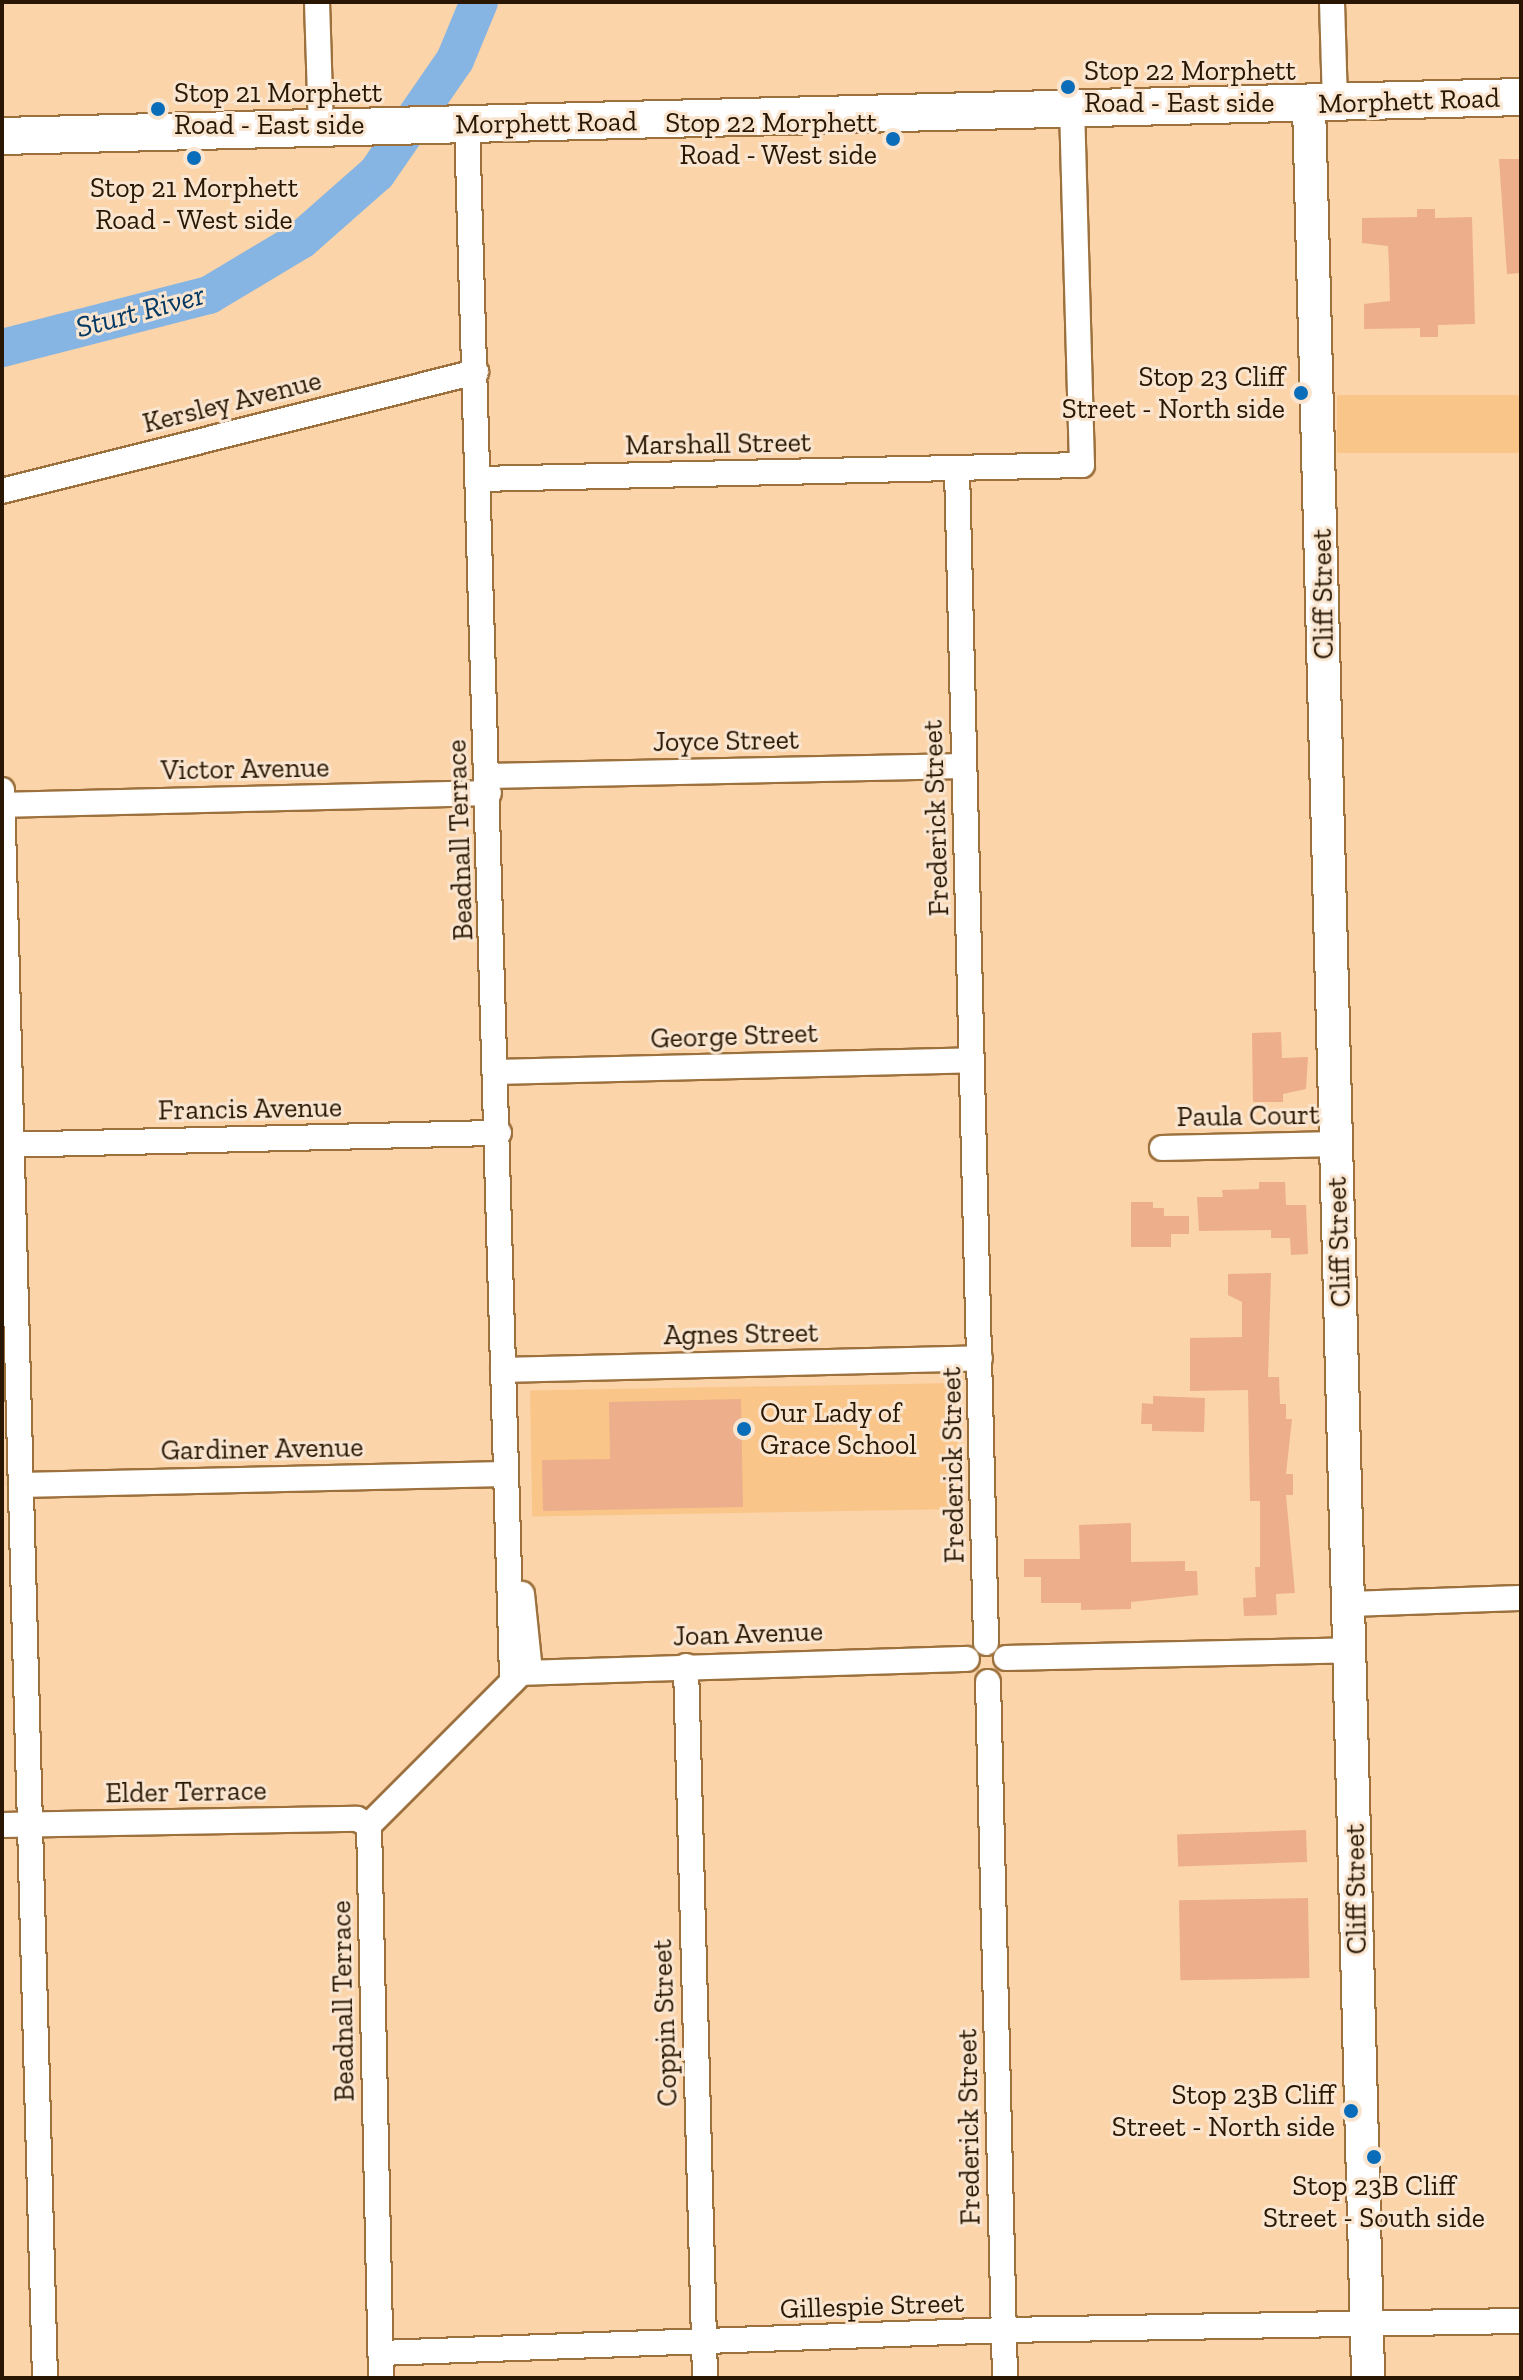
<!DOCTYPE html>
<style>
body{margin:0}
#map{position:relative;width:1523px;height:2380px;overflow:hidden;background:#fbd4a9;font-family:"Zilla Slab",serif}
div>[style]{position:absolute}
.built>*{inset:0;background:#fac588;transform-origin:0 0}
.river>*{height:38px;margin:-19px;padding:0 19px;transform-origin:19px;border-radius:19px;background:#86b4e3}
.building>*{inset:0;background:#edae8b;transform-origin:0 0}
.roads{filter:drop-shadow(2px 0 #9d713d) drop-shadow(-2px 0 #9d713d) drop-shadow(0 2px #9d713d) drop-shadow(0 -2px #9d713d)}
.minor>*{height:24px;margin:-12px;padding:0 12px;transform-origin:12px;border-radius:12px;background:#fff}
.tertiary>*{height:32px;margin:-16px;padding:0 16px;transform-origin:16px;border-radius:16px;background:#fff}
.secondary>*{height:36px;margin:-18px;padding:0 18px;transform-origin:18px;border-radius:18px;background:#fff}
.dots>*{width:22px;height:22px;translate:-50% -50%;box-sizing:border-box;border:4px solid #f9e5d0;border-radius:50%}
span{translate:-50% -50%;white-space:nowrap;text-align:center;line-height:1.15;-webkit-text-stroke:6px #f9e5d0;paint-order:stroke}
.poi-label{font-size:28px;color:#291703}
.left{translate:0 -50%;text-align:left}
.right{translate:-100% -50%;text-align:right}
.street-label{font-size:28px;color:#291703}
.water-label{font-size:30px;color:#043964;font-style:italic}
.frame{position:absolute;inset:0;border:4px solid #291703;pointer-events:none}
</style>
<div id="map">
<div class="built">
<i style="left:1521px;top:395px;width:58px;height:184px;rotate:90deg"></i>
<i style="left:957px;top:1383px;width:126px;height:427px;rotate:89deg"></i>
</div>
<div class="river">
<i style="left:2px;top:348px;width:214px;rotate:-14.4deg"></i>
<i style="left:209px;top:295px;width:107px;rotate:-30.9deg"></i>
<i style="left:301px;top:240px;width:101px;rotate:-41.4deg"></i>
<i style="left:377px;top:173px;width:137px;rotate:-55.4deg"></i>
<i style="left:455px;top:60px;width:63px;rotate:-67.5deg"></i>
</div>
<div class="building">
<i style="clip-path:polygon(1499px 159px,1521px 159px,1521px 273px,1507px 274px)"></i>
<i style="clip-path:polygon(1417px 209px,1435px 209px,1435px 218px,1472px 217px,1475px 324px,1438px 325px,1438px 337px,1420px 337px,1420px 328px,1364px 329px,1364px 304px,1390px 301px,1389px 264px,1388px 246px,1362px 243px,1362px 218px,1417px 217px)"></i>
<i style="clip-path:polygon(1281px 1032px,1282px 1058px,1308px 1057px,1306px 1089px,1283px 1094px,1283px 1102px,1253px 1102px,1252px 1033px)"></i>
<i style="clip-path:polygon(1259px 1182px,1285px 1182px,1286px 1205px,1306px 1205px,1308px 1254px,1291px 1255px,1290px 1238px,1271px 1238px,1271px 1230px,1199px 1231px,1197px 1197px,1223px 1197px,1222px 1190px,1259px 1189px)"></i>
<i style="clip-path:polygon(1131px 1202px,1153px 1202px,1153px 1208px,1164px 1208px,1164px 1216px,1189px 1216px,1189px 1234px,1171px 1234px,1171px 1247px,1131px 1247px)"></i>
<i style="clip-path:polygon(1271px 1273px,1268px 1377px,1279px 1377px,1280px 1404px,1286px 1404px,1286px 1419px,1292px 1419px,1286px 1474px,1293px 1474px,1293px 1495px,1286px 1495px,1295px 1593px,1276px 1594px,1277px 1615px,1244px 1616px,1243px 1598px,1256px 1597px,1255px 1567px,1260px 1567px,1260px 1501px,1250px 1501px,1248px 1390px,1190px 1391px,1190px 1338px,1242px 1337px,1242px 1302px,1228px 1295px,1228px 1274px)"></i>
<i style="clip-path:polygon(1153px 1396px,1205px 1398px,1204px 1432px,1152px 1431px,1152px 1424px,1141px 1424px,1142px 1403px,1153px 1404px)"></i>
<i style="clip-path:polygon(741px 1399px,743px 1507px,543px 1511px,542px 1460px,610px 1459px,609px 1402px)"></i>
<i style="clip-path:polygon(1131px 1523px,1131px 1562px,1185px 1561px,1185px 1571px,1197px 1571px,1198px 1595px,1131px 1602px,1131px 1609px,1081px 1610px,1081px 1603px,1041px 1603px,1041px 1577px,1024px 1577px,1024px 1559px,1080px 1559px,1079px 1525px)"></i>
<i style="left:1306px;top:1830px;width:32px;height:129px;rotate:88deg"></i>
<i style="left:1308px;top:1898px;width:80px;height:129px;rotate:89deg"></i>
</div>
<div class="roads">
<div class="minor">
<i style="left:317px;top:2px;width:127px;rotate:88.2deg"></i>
<i style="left:1332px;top:2px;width:103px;rotate:88.3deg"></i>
<i style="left:467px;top:124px;width:1558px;rotate:88.34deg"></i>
<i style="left:957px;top:469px;width:1174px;rotate:88.58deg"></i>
<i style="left:479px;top:479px;width:603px;rotate:-1.33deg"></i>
<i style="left:1082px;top:465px;width:353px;rotate:-91.6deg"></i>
<i style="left:2px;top:491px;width:489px;rotate:-14.1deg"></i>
<i style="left:488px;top:776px;width:476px;rotate:-1.2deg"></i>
<i style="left:2px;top:790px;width:1589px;rotate:88.45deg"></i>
<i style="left:2px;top:805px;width:487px;rotate:-1.4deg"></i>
<i style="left:497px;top:1072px;width:475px;rotate:-1.4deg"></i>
<i style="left:2px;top:1145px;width:497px;rotate:-1.4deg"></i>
<i style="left:1162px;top:1148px;width:174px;rotate:-1.3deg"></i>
<i style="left:503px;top:1370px;width:477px;rotate:-1.4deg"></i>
<i style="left:21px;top:1485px;width:483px;rotate:-1.3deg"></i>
<i style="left:522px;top:1594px;width:77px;rotate:84.1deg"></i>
<i style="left:1348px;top:1604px;width:173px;rotate:-2deg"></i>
<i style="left:1006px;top:1658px;width:344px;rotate:-1.3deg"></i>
<i style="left:686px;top:1666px;width:712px;rotate:88.47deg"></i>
<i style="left:988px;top:1682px;width:696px;rotate:88.6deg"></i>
<i style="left:2px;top:1825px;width:355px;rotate:-1deg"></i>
<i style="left:357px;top:1819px;width:13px;rotate:27deg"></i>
<i style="left:381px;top:2353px;width:623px;rotate:-2.11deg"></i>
<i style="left:1004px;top:2330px;width:517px;rotate:-1deg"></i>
<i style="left:381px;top:2378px;width:553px;rotate:-91.24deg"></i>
<i style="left:369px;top:1825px;width:215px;rotate:-45deg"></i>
<i style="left:521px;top:1673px;width:446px;rotate:-1.8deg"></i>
</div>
<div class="tertiary">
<i style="left:1309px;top:105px;width:2274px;rotate:88.51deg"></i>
</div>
<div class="secondary">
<i style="left:2px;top:136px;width:1520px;rotate:-1.47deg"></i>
</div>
</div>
<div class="dots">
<i style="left:1068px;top:87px;background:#096db9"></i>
<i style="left:158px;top:109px;background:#096db9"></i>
<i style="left:893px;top:139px;background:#096db9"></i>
<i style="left:194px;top:158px;background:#096db9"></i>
<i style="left:1301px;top:393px;background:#096db9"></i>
<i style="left:744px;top:1429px;background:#096db9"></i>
<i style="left:1351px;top:2111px;background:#096db9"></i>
<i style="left:1374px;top:2157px;background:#096db9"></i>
</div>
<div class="poi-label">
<span class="left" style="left:1084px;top:87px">Stop 22 Morphett<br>Road - East side</span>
<span class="left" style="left:174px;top:109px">Stop 21 Morphett<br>Road - East side</span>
<span class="right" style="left:877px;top:139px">Stop 22 Morphett<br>Road - West side</span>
<span style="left:194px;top:204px">Stop 21 Morphett<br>Road - West side</span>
<span class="right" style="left:1285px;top:393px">Stop 23 Cliff<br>Street - North side</span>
<span class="left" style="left:760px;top:1429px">Our Lady of<br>Grace School</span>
<span class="right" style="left:1335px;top:2111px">Stop 23B Cliff<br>Street - North side</span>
<span style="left:1374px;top:2202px">Stop 23B Cliff<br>Street - South side</span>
</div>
<div class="street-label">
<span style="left:1409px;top:101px;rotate:-2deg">Morphett Road</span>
<span style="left:546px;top:123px;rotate:-1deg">Morphett Road</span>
<span style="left:232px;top:402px;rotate:-14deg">Kersley Avenue</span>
<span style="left:718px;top:444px;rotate:-1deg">Marshall Street</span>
<span style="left:1323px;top:594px;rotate:-91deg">Cliff Street</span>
<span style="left:726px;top:741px;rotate:-1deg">Joyce Street</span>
<span style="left:245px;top:769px;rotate:-1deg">Victor Avenue</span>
<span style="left:936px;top:818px;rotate:-92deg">Frederick Street</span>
<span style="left:460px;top:840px;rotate:-92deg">Beadnall Terrace</span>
<span style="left:734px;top:1036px;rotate:-2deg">George Street</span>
<span style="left:250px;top:1109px;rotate:-1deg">Francis Avenue</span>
<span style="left:1248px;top:1116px;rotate:-1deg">Paula Court</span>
<span style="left:1339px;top:1242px;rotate:-92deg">Cliff Street</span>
<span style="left:741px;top:1334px;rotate:-1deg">Agnes Street</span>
<span style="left:262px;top:1449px;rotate:-1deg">Gardiner Avenue</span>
<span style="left:953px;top:1465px;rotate:-91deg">Frederick Street</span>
<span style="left:748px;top:1634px;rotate:-2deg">Joan Avenue</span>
<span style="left:186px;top:1792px;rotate:-1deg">Elder Terrace</span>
<span style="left:1356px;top:1889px;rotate:-91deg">Cliff Street</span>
<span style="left:343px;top:2001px;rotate:-91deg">Beadnall Terrace</span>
<span style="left:665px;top:2023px;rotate:-92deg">Coppin Street</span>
<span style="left:969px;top:2127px;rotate:-91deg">Frederick Street</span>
<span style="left:872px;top:2306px;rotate:-2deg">Gillespie Street</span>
</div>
<div class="water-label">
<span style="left:140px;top:311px;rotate:-15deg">Sturt River</span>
</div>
<div class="frame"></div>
</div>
